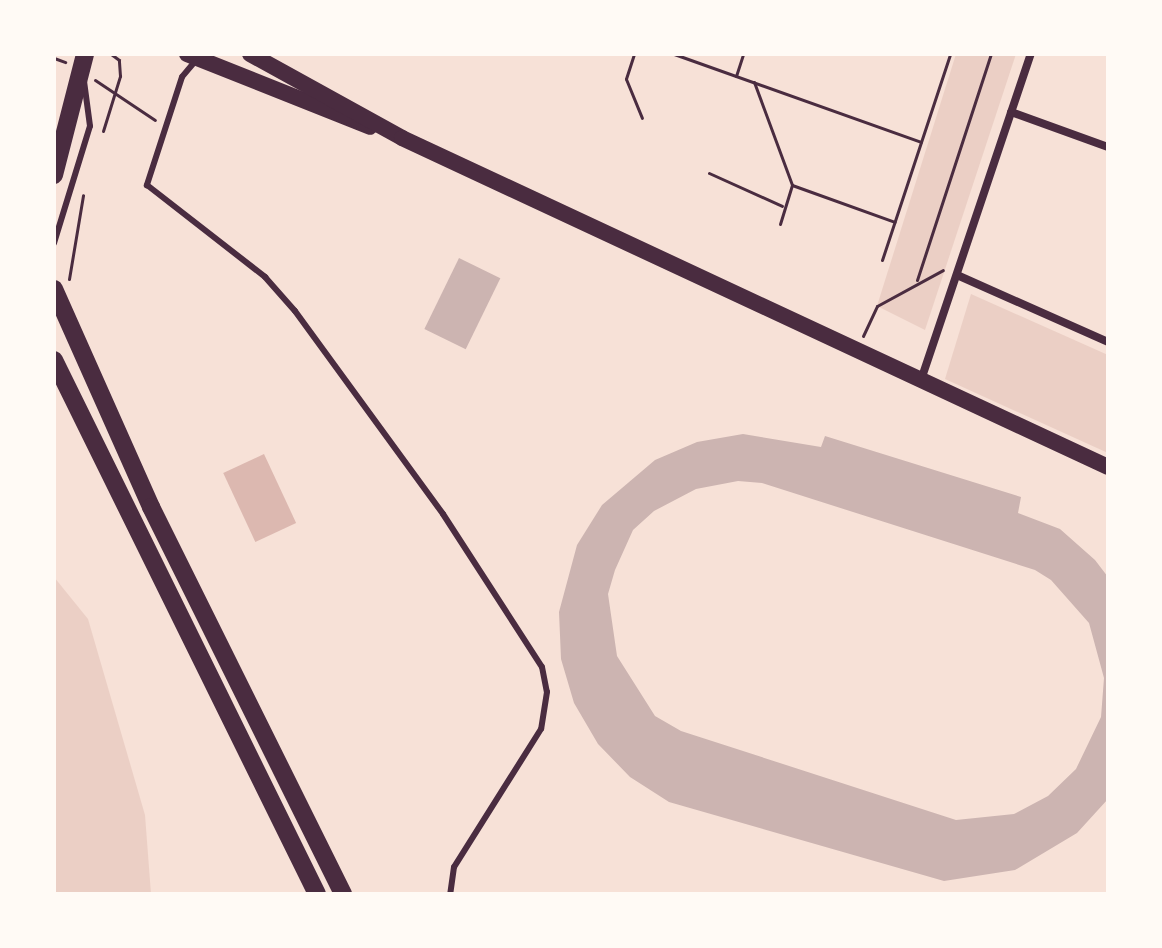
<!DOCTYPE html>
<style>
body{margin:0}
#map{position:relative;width:1162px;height:948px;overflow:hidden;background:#f7e1d7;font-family:"Space Grotesk",sans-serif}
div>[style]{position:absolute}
.green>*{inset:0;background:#ebcfc5}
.water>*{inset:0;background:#dcb8b0;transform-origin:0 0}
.building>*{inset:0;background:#ccb4b1;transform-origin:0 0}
.path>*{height:3px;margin:-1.5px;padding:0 1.5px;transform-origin:1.5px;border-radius:1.5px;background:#4a2c40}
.service>*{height:6px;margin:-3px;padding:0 3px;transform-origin:3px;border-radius:3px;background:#4a2c40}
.minor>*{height:8px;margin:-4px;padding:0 4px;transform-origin:4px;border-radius:4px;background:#4a2c40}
.secondary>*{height:16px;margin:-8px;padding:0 8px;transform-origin:8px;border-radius:8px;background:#4a2c40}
.primary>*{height:18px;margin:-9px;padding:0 9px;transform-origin:9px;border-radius:9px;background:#4a2c40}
span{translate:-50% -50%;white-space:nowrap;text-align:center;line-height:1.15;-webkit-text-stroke:6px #fffaf5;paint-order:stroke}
.frame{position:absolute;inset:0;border:56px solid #fffaf5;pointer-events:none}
</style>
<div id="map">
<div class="green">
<i style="clip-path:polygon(956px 54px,1016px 54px,925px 330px,877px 306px)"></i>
<i style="clip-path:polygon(971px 294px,1108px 355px,1108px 453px,945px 379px)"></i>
<i style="clip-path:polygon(54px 577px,88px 619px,145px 815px,151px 894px,54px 894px)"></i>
</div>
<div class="water">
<i style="left:264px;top:454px;width:76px;height:45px;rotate:65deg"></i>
</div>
<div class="building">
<i style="left:459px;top:258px;width:46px;height:79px;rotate:26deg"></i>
<i style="clip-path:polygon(evenodd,743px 434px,821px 447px,825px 436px,1021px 497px,1018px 513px,1060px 529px,1095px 560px,1108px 577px,1108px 799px,1077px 833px,1015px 870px,944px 881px,669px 802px,630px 777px,598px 744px,574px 703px,561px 659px,559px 612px,577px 545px,602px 505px,655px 460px,697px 442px,743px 434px,738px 481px,762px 483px,1035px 570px,1051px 580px,1089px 623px,1104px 678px,1101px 717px,1076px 769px,1048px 796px,1014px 814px,956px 820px,681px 731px,655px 716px,617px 656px,608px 594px,615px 570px,633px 530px,654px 511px,696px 489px,738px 481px)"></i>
</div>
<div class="path">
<i style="left:634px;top:54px;width:26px;rotate:108deg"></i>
<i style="left:626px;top:79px;width:42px;rotate:67.7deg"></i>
<i style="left:674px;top:54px;width:262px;rotate:19.6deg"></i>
<i style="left:54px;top:58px;width:12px;rotate:20deg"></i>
<i style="left:736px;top:76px;width:23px;rotate:-72deg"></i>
<i style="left:95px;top:80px;width:72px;rotate:33.7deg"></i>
<i style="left:754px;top:82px;width:110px;rotate:69.7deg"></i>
<i style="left:792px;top:185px;width:109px;rotate:19.8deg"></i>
<i style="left:103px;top:131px;width:58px;rotate:-72.8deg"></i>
<i style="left:120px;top:76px;width:16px;rotate:-94deg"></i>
<i style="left:119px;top:60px;width:10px;rotate:-143deg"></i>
<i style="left:709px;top:173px;width:80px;rotate:24.3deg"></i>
<i style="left:780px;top:224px;width:41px;rotate:-72.9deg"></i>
<i style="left:882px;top:260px;width:217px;rotate:-71.7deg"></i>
<i style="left:69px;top:279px;width:85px;rotate:-80.5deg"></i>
<i style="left:917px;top:280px;width:238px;rotate:-71.9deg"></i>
<i style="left:863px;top:336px;width:33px;rotate:-65deg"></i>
<i style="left:877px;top:306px;width:75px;rotate:-28.6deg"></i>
</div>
<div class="service">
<i style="left:197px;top:59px;width:23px;rotate:130deg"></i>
<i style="left:182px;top:77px;width:114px;rotate:108deg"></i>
<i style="left:147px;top:185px;width:150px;rotate:37.9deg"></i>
<i style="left:265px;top:277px;width:45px;rotate:48.6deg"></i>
<i style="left:295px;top:311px;width:251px;rotate:53.9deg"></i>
<i style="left:443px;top:514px;width:182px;rotate:57.1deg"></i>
<i style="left:542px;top:667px;width:25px;rotate:79deg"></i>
<i style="left:547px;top:692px;width:37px;rotate:99deg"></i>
<i style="left:541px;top:729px;width:163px;rotate:122.2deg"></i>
<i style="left:454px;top:867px;width:27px;rotate:98deg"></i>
<i style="left:54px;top:243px;width:122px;rotate:-72.9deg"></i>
<i style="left:90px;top:126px;width:45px;rotate:-97.6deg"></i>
</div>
<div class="minor">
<i style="left:1011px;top:112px;width:103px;rotate:19.8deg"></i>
<i style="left:957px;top:275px;width:165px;rotate:23.9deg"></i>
<i style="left:921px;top:380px;width:344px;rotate:-71.4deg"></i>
</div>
<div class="secondary">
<i style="left:187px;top:54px;width:197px;rotate:21.7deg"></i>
<i style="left:250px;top:54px;width:174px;rotate:28.9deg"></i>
<i style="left:402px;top:138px;width:779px;rotate:24.99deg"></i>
</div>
<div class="primary">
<i style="left:54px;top:175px;width:125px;rotate:-75.6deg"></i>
<i style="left:54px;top:289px;width:239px;rotate:66deg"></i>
<i style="left:151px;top:507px;width:432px;rotate:63.6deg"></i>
<i style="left:54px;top:360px;width:595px;rotate:63.78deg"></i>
</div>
<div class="frame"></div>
</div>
